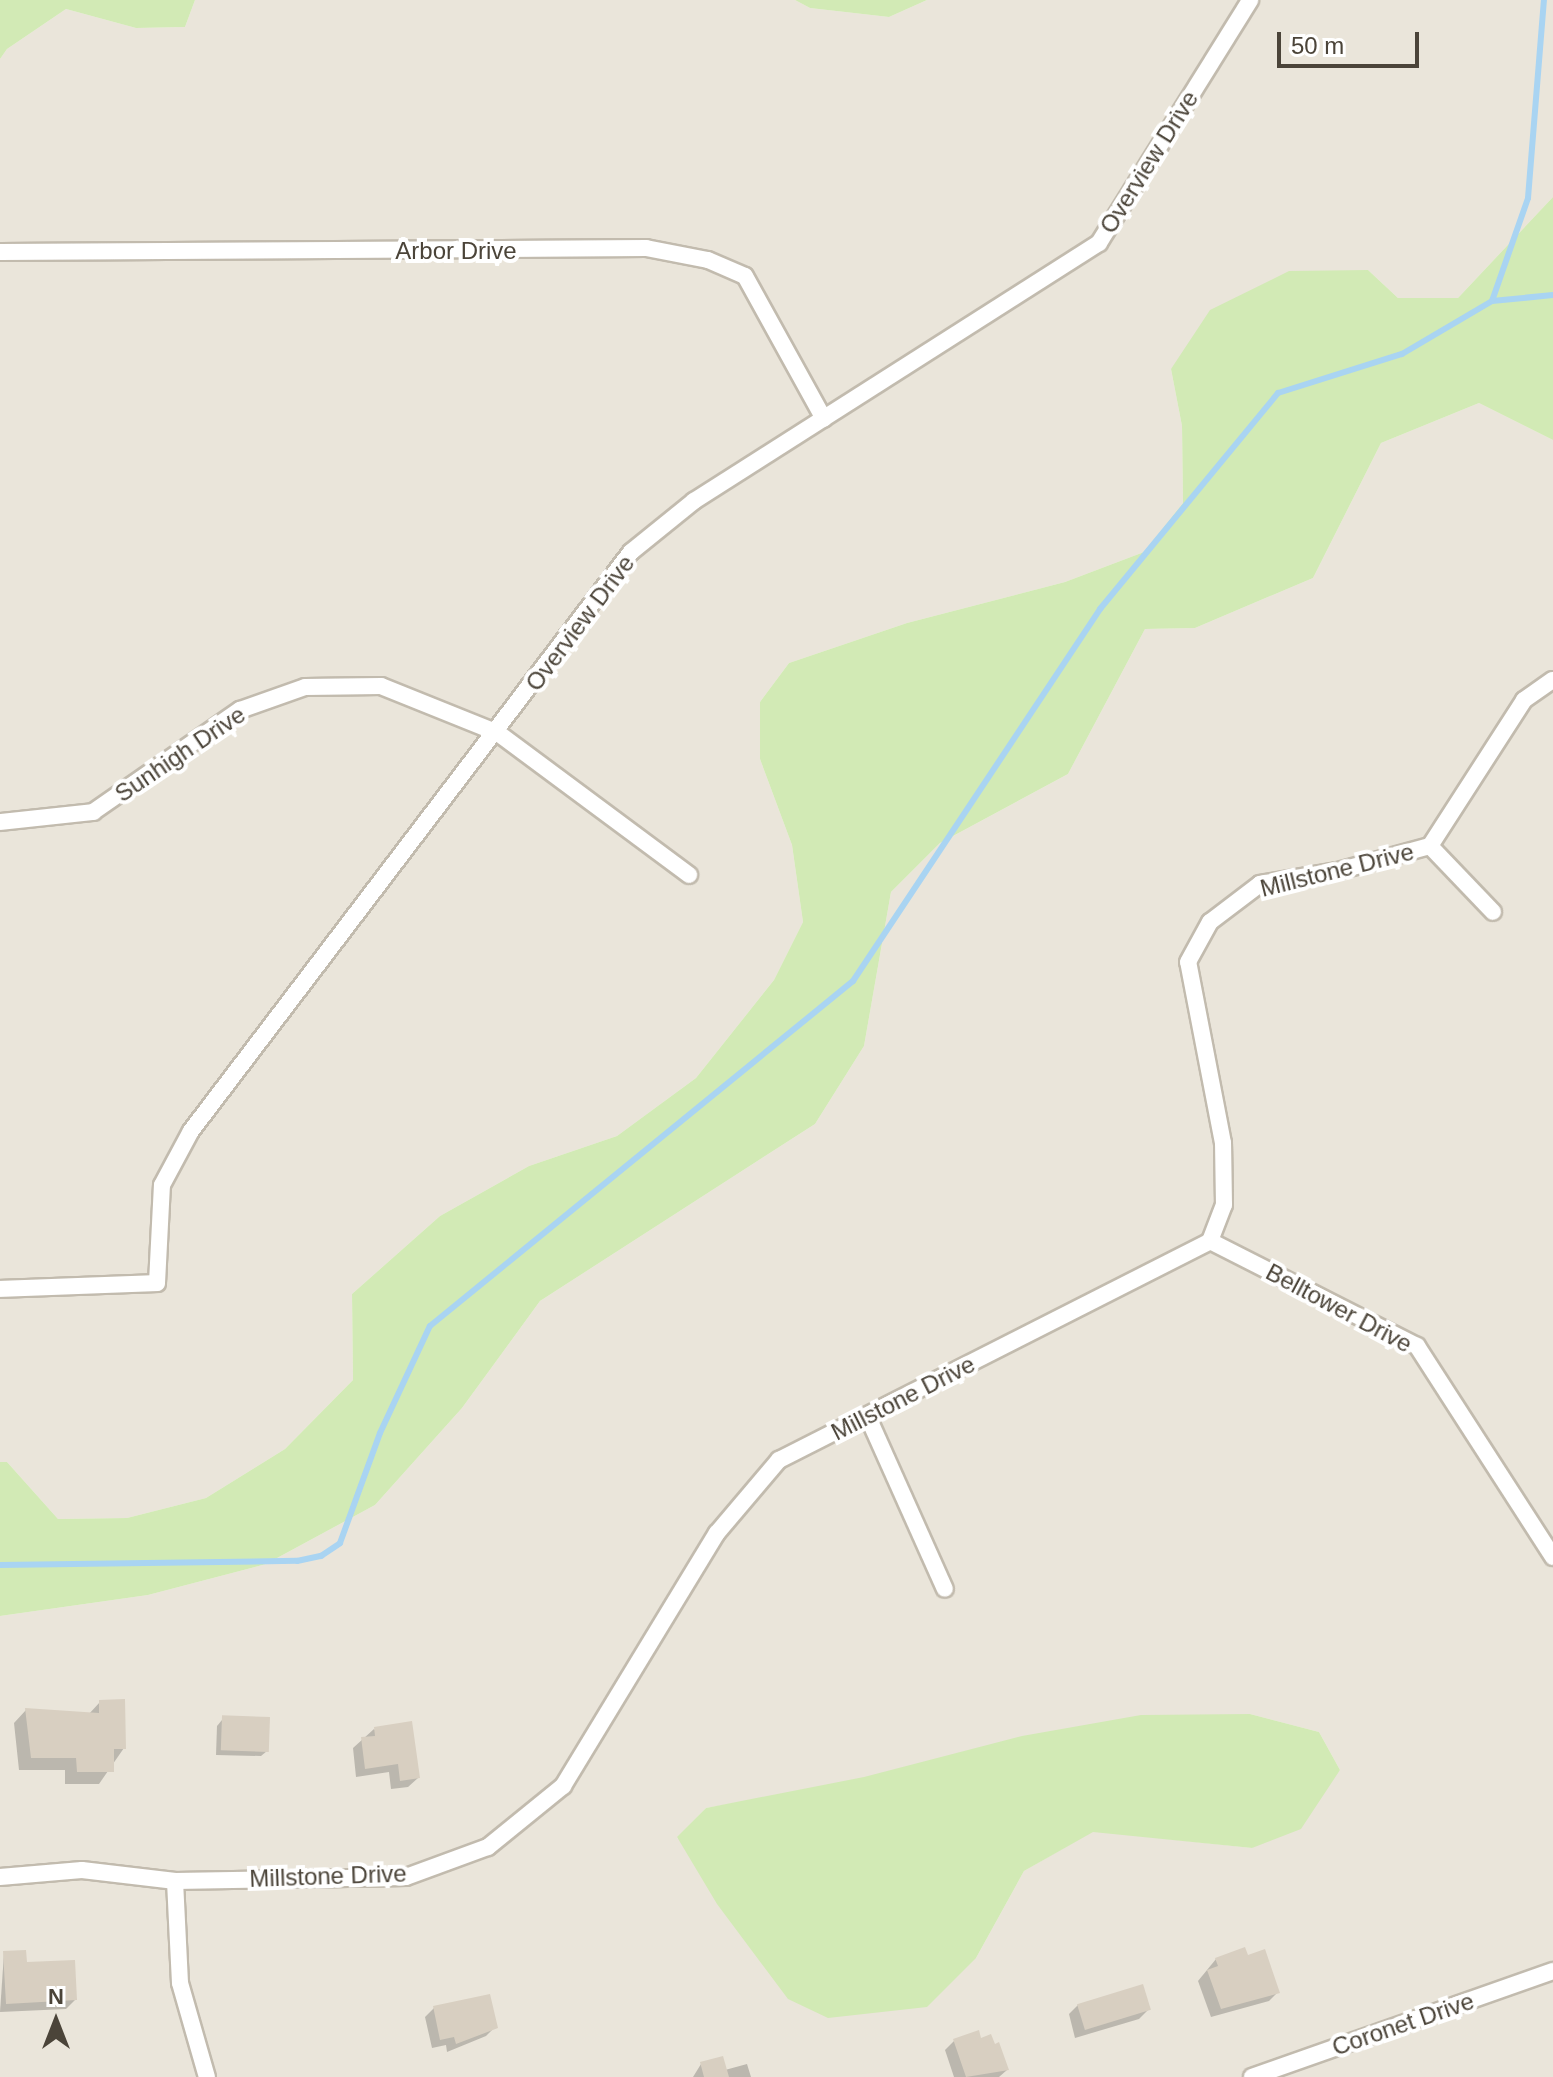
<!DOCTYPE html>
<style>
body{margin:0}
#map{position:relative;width:1553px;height:2077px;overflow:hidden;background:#f6f3ec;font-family:Helvetica,sans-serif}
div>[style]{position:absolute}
.residential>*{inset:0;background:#eae5da}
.green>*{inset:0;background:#d2eab5}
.shadow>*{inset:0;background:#0003}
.stream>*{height:6px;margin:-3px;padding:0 3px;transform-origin:3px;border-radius:3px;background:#a9d4f2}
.building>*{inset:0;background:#d8cfc1;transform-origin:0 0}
.roads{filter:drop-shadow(2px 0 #c2bbae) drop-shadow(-2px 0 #c2bbae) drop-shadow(0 2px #c2bbae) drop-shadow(0 -2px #c2bbae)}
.street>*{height:16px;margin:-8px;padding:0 8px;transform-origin:8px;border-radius:8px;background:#fff}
span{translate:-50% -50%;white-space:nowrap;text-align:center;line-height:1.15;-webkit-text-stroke:8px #fff;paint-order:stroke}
.street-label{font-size:24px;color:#4b4439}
.north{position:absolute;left:16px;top:1981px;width:80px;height:80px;-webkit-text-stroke:6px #fff;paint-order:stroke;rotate:0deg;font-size:22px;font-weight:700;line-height:32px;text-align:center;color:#4b4439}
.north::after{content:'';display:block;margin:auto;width:28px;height:36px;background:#4b4439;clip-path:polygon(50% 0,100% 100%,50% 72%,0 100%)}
.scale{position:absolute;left:1277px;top:32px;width:142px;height:36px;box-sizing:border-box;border:4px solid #4b4439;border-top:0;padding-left:10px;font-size:24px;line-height:28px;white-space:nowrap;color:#4b4439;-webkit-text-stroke:6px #fff;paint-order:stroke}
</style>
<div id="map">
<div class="residential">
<i style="clip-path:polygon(195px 0,795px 0,810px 8px,889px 17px,927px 0,1553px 0,1553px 197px,1458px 298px,1398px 298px,1368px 270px,1171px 369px,1182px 426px,1183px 503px,1144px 552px,1065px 582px,907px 623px,789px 663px,760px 702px,760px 759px,792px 845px,803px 922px,774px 980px,696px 1078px,617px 1136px,529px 1166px,440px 1216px,352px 1294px,353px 1380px,285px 1449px,206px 1498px,127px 1518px,58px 1519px,7px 1462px,0 1462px,0 59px,7px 49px,66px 9px,136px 28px,185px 27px)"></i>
<i style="clip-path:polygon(evenodd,1479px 403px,1553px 440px,1553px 2077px,0 2077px,0 1616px,148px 1595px,266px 1564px,375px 1505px,462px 1408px,540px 1301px,815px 1124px,864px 1046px,891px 892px,940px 843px,1068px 774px,1145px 629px,1195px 628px,1313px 578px,1381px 443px,1479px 403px,1250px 1714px,1319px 1732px,1340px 1770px,1252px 1848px,1093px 1831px,1024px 1871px,976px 1958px,677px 1838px,706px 1808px,1250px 1714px)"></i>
</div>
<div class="green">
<i style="clip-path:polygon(0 0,195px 0,185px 27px,136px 28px,66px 9px,7px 49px,0 59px)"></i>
<i style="clip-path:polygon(795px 0,927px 0,889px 17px,810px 8px)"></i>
<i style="clip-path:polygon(1553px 197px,1553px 440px,1479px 403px,1381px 443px,1313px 578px,1195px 628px,1145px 629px,1068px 774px,940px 843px,891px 892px,864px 1046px,815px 1124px,540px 1301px,462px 1408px,375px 1505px,266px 1564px,148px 1595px,0 1616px,0 1462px,7px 1462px,58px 1519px,127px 1518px,206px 1498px,285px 1449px,353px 1380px,352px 1294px,440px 1216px,529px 1166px,617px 1136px,696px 1078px,774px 980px,803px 922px,792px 845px,760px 759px,760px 702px,789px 663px,907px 623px,1065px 582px,1144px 552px,1183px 503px,1182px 426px,1171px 369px,1210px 310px,1289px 271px,1368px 270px,1398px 298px,1458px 298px)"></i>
<i style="clip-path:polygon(1250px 1714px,1319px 1732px,1340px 1770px,1301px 1829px,1252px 1848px,1093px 1832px,1024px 1871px,976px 1958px,927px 2007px,828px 2018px,788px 1999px,717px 1904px,677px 1837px,706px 1808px,864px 1777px,1022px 1736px,1141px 1715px)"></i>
</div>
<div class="shadow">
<i style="clip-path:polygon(100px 1702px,124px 1748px,99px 1784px,65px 1784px,65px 1770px,19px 1770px,14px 1723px,26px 1710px,88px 1715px)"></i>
<i style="clip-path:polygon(222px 1720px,267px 1751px,261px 1756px,216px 1755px,217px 1726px)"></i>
<i style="clip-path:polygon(374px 1729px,418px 1778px,408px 1787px,391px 1789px,389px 1772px,356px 1777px,353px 1748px)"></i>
<i style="clip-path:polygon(4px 1953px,25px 1964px,75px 2000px,66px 2009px,0 2012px)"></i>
<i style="clip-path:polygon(1247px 1957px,1278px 1992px,1269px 2001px,1211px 2017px,1198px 1981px,1216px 1959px)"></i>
<i style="clip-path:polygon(1078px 2005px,1148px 2010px,1139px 2019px,1075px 2038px,1069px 2014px)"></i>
<i style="clip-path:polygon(434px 2008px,495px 2027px,486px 2036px,447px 2052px,446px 2045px,432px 2048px,425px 2017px)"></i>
<i style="clip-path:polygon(980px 2040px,1007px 2070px,999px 2077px,954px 2077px,945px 2050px,954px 2041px)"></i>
<i style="clip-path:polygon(701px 2064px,725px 2070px,747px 2064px,751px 2077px,693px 2077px)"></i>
</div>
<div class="stream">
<i style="left:1492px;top:301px;width:61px;rotate:-5.6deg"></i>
<i style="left:0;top:1565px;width:297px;rotate:-0.8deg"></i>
<i style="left:297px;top:1561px;width:25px;rotate:-12deg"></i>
<i style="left:321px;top:1556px;width:23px;rotate:-34deg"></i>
<i style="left:340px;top:1543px;width:117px;rotate:-70deg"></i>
<i style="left:380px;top:1433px;width:118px;rotate:-65deg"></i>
<i style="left:430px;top:1326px;width:546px;rotate:-39.2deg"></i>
<i style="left:853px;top:981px;width:447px;rotate:-56.4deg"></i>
<i style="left:1100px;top:609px;width:280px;rotate:-50.5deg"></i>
<i style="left:1278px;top:393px;width:130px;rotate:-17.5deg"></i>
<i style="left:1402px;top:354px;width:104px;rotate:-30.5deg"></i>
<i style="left:1492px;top:301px;width:109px;rotate:-70.7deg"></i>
<i style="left:1528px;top:198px;width:199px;rotate:-85.4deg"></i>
</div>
<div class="building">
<i style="clip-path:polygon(125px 1699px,126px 1749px,114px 1749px,114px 1772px,77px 1772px,76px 1758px,31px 1758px,25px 1708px,99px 1713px,99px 1700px)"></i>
<i style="left:270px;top:1717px;width:35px;height:48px;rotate:92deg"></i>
<i style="clip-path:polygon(412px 1721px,420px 1778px,400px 1781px,398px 1764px,365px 1769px,361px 1737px,375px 1736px,374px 1727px)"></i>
<i style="clip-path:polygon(1245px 1947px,1248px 1955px,1265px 1949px,1280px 1993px,1221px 2009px,1207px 1970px,1218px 1966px,1215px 1958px)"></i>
<i style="clip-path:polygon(26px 1950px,27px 1962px,75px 1960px,77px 2000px,6px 2004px,3px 1951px)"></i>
<i style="left:1143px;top:1984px;width:27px;height:69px;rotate:73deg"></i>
<i style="clip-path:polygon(490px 1994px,498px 2028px,456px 2044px,454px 2037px,440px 2040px,433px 2006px)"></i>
<i style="clip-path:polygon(979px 2030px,981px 2038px,991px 2034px,995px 2044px,999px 2042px,1009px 2070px,966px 2077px,953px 2039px)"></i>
<i style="clip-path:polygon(723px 2056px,729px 2077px,704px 2077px,700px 2062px)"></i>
</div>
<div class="roads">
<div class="street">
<i style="left:0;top:252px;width:646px;rotate:-0.35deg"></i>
<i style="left:646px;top:248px;width:63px;rotate:11deg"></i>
<i style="left:708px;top:260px;width:40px;rotate:23.4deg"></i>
<i style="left:745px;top:276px;width:163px;rotate:61.1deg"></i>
<i style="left:0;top:822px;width:94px;rotate:-6.1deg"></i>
<i style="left:93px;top:812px;width:179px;rotate:-34.8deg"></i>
<i style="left:240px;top:710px;width:69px;rotate:-19.5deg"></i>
<i style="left:305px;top:687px;width:76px;rotate:-0.8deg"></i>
<i style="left:381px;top:686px;width:126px;rotate:21.9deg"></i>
<i style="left:498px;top:733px;width:238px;rotate:36.6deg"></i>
<i style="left:1430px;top:846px;width:91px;rotate:46.3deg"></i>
<i style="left:1210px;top:1241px;width:232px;rotate:26.9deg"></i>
<i style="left:1417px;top:1346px;width:251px;rotate:57.2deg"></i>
<i style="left:0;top:1289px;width:157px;rotate:-2.2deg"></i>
<i style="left:157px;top:1283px;width:98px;rotate:-87.1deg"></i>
<i style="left:162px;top:1185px;width:61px;rotate:-61.8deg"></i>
<i style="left:191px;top:1131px;width:727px;rotate:-52.77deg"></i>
<i style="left:631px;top:552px;width:81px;rotate:-39deg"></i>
<i style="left:694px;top:501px;width:480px;rotate:-32.5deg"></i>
<i style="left:1099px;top:243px;width:286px;rotate:-58.1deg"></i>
<i style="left:868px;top:1417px;width:188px;rotate:65.9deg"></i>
<i style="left:0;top:1877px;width:82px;rotate:-4.9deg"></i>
<i style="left:82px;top:1870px;width:94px;rotate:6.7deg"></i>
<i style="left:175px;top:1881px;width:231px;rotate:-1deg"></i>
<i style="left:406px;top:1877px;width:87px;rotate:-20.1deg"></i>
<i style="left:488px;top:1847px;width:97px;rotate:-39.1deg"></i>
<i style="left:563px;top:1786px;width:296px;rotate:-58.7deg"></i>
<i style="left:717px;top:1533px;width:96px;rotate:-49.7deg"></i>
<i style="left:779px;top:1460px;width:483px;rotate:-26.9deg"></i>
<i style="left:1210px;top:1241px;width:39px;rotate:-69deg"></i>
<i style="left:1224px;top:1205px;width:62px;rotate:-90.9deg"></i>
<i style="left:1223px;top:1143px;width:184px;rotate:-100.9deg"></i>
<i style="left:1188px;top:962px;width:46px;rotate:-61.2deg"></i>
<i style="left:1210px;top:922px;width:63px;rotate:-37.2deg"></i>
<i style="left:1260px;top:884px;width:79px;rotate:-9.5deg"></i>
<i style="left:1338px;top:871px;width:95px;rotate:-15.2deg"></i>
<i style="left:1430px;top:846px;width:174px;rotate:-57.2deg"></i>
<i style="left:1524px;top:700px;width:35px;rotate:-35deg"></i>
<i style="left:175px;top:1881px;width:102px;rotate:87.2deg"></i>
<i style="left:180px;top:1983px;width:98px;rotate:74deg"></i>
<i style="left:1252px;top:2077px;width:319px;rotate:-19.4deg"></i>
</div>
</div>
<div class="street-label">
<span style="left:1149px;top:162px;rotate:-58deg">Overview Drive</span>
<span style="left:456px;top:251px">Arbor Drive</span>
<span style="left:580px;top:623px;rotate:-53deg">Overview Drive</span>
<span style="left:180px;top:754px;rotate:-34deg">Sunhigh Drive</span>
<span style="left:1337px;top:870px;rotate:-14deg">Millstone Drive</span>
<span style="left:1339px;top:1308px;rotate:28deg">Belltower Drive</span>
<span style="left:903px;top:1398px;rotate:-27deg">Millstone Drive</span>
<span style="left:328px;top:1876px;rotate:-2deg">Millstone Drive</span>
<span style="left:1403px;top:2024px;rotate:-19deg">Coronet Drive</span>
</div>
<div class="north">N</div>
<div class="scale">50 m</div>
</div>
